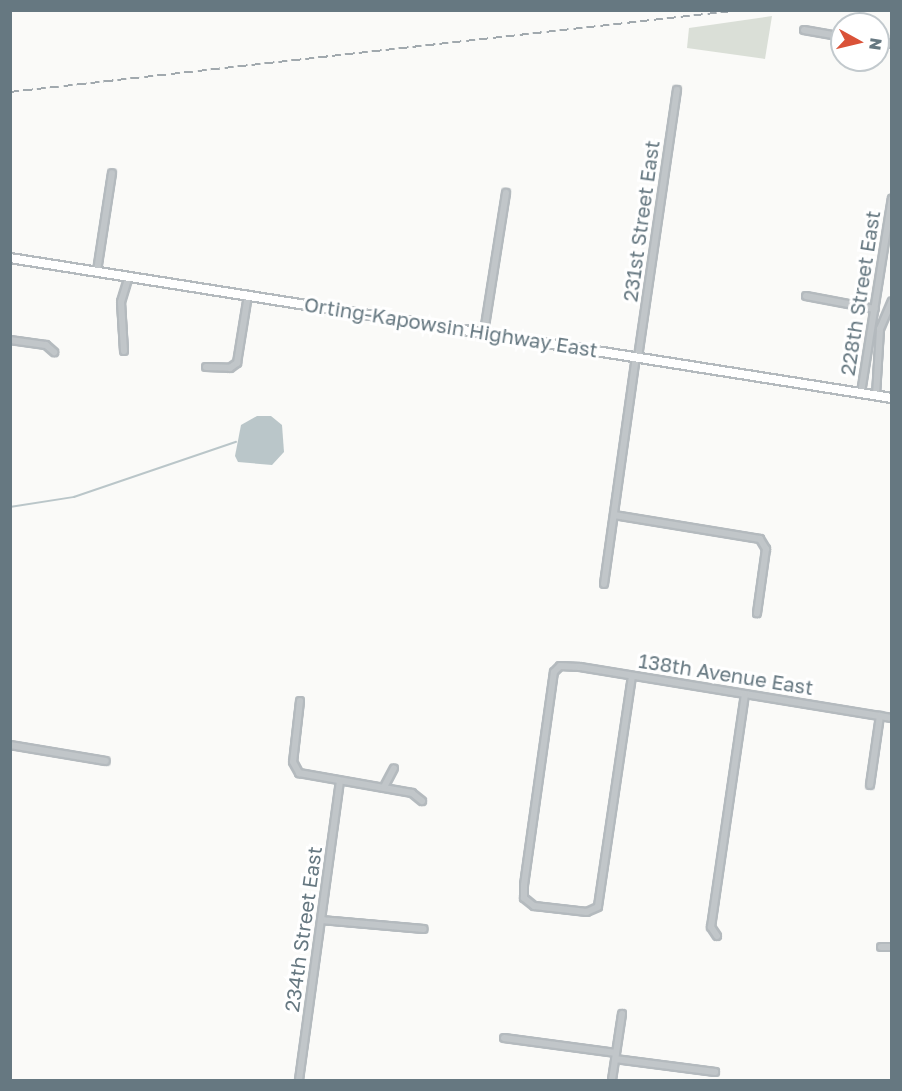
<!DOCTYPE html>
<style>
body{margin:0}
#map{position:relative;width:902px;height:1091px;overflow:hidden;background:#fafaf8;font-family:"Golos Text",sans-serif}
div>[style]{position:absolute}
.green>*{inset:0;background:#dadfd7}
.water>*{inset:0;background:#bac6c9}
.stream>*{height:1.5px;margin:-0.75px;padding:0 0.75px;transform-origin:0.75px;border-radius:0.75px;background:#bac6c9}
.roads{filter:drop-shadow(2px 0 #b4babe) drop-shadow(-2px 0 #b4babe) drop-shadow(0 2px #b4babe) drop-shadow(0 -2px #b4babe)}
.minor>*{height:6px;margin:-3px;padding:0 3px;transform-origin:3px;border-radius:3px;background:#c1c6c9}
.secondary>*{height:8px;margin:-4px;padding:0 4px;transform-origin:4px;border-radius:4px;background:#fff}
.rail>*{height:1.5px;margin-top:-0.75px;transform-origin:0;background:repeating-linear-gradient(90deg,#a1a9ae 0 9px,transparent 0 13.5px)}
span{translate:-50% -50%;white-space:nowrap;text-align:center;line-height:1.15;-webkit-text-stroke:6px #fff;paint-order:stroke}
.street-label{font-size:20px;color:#667881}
.frame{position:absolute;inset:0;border:12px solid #667881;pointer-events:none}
.north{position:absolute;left:830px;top:12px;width:60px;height:60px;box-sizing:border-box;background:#fff;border:2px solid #c2c9cd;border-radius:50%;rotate:98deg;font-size:16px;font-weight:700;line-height:24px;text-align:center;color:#667881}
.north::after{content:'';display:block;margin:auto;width:21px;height:27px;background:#da5238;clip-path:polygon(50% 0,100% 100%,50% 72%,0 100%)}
</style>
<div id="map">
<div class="green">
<i style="clip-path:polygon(772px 16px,765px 59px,687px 48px,689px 28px)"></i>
</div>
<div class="water">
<i style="clip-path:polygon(257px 416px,271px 416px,282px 425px,284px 452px,272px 465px,238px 462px,235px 456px,241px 425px)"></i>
</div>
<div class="stream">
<i style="left:10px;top:507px;width:65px;rotate:-8.9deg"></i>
<i style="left:74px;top:497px;width:171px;rotate:-18.8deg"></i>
</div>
<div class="roads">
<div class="minor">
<i style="left:804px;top:30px;width:39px;rotate:10deg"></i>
<i style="left:878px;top:42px;width:14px;rotate:8deg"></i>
<i style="left:97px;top:271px;width:99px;rotate:-81.3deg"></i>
<i style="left:806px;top:296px;width:70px;rotate:10.7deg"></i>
<i style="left:484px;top:332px;width:141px;rotate:-81deg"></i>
<i style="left:10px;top:340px;width:36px;rotate:8deg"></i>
<i style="left:46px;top:345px;width:11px;rotate:41deg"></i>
<i style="left:124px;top:351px;width:49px;rotate:-93.5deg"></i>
<i style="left:121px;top:302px;width:27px;rotate:-73deg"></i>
<i style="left:638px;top:357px;width:270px;rotate:-81.7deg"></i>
<i style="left:206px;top:367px;width:24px;rotate:2deg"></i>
<i style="left:230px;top:368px;width:9px;rotate:-36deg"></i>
<i style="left:237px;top:363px;width:69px;rotate:-80.8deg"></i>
<i style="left:861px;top:393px;width:197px;rotate:-81deg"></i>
<i style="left:876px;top:395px;width:66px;rotate:-86.5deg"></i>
<i style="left:880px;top:329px;width:30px;rotate:-67deg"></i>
<i style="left:614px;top:515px;width:148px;rotate:9.3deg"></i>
<i style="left:760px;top:539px;width:12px;rotate:59deg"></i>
<i style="left:766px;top:549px;width:65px;rotate:98deg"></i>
<i style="left:604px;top:584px;width:229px;rotate:-82deg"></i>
<i style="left:632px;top:676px;width:233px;rotate:98.4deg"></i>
<i style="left:598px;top:907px;width:12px;rotate:156deg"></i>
<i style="left:587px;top:912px;width:53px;rotate:-173.5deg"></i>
<i style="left:534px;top:906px;width:13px;rotate:-141deg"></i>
<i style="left:524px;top:898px;width:13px;rotate:-90deg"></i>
<i style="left:524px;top:885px;width:215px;rotate:-82deg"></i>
<i style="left:554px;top:672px;width:8px;rotate:-45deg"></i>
<i style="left:560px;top:666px;width:20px;rotate:3deg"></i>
<i style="left:580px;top:667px;width:316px;rotate:9.3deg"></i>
<i style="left:300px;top:701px;width:61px;rotate:96.5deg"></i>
<i style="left:293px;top:762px;width:13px;rotate:61deg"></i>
<i style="left:299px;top:773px;width:115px;rotate:10deg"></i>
<i style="left:412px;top:793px;width:13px;rotate:39deg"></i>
<i style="left:10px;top:745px;width:97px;rotate:9.5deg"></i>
<i style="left:870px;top:785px;width:70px;rotate:-81.8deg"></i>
<i style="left:384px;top:787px;width:21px;rotate:-62deg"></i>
<i style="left:321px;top:920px;width:103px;rotate:5deg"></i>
<i style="left:717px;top:936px;width:11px;rotate:-124deg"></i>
<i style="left:711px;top:927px;width:235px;rotate:-81.7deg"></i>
<i style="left:881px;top:947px;width:11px"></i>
<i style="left:504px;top:1038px;width:113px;rotate:7.6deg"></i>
<i style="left:615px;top:1059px;width:101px;rotate:7.4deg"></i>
<i style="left:299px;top:1080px;width:302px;rotate:-82.2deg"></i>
<i style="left:612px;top:1080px;width:67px;rotate:-81.4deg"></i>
</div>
<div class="secondary">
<i style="left:10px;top:258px;width:893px;rotate:9.02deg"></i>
</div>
</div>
<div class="rail">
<i style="left:10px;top:92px;width:736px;rotate:-6.4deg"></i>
</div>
<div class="street-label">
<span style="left:641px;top:221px;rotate:-82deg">231st Street East</span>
<span style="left:860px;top:293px;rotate:-81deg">228th Street East</span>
<span style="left:451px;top:327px;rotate:9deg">Orting-Kapowsin Highway East</span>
<span style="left:726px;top:674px;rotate:9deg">138th Avenue East</span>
<span style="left:303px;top:929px;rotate:-82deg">234th Street East</span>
</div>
<div class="frame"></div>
<div class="north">N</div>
</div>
